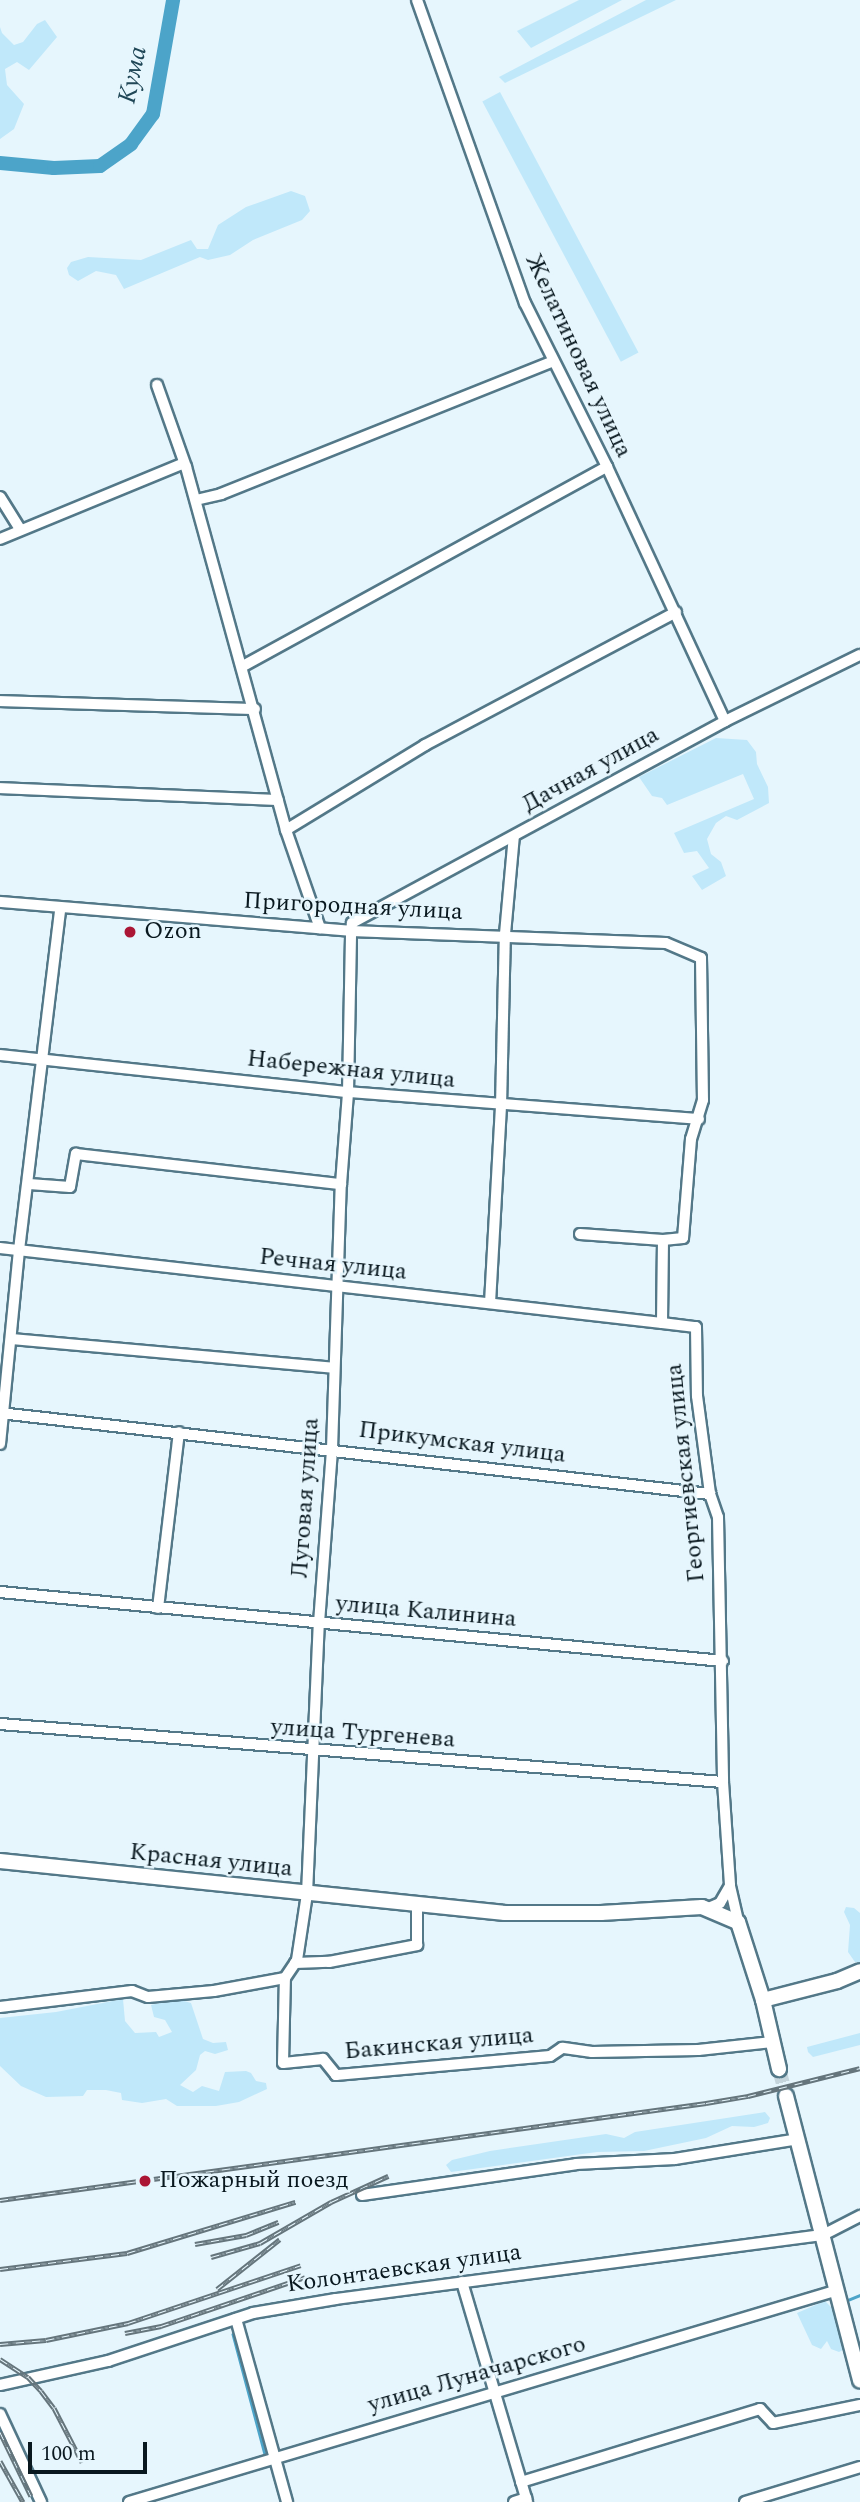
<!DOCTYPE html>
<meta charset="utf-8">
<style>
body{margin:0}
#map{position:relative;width:860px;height:2502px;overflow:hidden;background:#e6f6fd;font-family:Spectral,serif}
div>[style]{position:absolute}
.green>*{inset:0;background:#c0e8fa;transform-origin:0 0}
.stream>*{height:2.5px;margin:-1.25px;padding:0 1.25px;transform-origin:1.25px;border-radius:1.25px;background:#4ca4c9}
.river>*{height:14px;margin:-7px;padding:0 7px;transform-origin:7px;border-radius:7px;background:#4ca4c9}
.secondary-tunnel>*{height:14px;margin-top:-7px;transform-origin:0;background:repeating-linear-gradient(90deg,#c5d5dc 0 14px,transparent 0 21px)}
.roads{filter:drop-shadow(2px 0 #537888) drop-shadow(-2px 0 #537888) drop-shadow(0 2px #537888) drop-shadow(0 -2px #537888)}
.street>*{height:10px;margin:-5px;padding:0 5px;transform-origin:5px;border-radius:5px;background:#fff}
.secondary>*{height:14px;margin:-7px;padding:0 7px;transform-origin:7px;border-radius:7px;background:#fff}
.rail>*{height:5px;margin-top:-2.5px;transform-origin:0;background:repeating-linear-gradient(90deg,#e6f6fd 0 8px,#65757c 0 16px);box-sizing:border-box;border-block:2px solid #65757c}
.dots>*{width:19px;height:19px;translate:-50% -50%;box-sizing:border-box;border:4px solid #e6f6fd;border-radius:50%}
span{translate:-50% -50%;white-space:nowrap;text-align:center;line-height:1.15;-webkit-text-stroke:5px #e6f6fd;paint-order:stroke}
.street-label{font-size:24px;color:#09181f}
.poi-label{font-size:24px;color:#09181f}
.left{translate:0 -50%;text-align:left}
.water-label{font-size:26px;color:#204757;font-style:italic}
.scale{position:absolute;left:28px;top:2442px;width:119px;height:32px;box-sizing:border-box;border:4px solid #09181f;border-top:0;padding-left:9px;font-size:21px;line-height:24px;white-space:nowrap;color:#09181f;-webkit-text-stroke:5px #e6f6fd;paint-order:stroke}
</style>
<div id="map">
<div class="green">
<i style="clip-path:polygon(579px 0,622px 0,531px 48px,517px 31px)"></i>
<i style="clip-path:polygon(646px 0,676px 0,505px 83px,499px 77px)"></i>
<i style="clip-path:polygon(45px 20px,57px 37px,29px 70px,17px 62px,5px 69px,7px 85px,24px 104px,14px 129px,0 139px,0 27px,2px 33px,14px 45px,23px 42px,37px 24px)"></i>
<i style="left:500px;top:92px;width:295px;height:20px;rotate:62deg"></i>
<i style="clip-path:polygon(291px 191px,305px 196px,310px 211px,302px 220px,253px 240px,230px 255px,208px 260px,200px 257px,124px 289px,116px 275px,96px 271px,78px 281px,69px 275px,67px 268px,71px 262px,88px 257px,141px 260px,191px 240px,197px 249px,208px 249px,218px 225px,246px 207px)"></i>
<i style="clip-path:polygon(716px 738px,747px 740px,756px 752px,757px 764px,768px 787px,769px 803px,737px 820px,726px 816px,716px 823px,707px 839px,711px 854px,721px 862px,726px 876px,702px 890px,692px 876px,709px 868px,697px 851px,684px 853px,674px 833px,754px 799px,743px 774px,667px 805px,662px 798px,652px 796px,639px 777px)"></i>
<i style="clip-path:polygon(846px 1907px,854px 1908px,860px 1913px,860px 1962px,855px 1962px,848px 1952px,850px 1925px,844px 1912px)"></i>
<i style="clip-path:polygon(123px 1999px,125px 2021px,135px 2033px,156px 2032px,159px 2037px,172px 2032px,165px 2020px,154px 2017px,151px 2005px,177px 1999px,191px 2003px,203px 2039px,213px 2043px,226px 2042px,228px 2050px,215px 2054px,205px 2051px,200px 2055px,196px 2070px,180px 2085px,193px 2092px,202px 2086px,219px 2091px,225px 2072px,246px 2071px,251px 2073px,256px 2081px,266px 2083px,267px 2089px,239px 2102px,216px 2106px,177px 2106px,166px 2099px,142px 2103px,122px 2100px,121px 2093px,106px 2090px,87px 2090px,83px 2096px,46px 2097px,21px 2086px,0 2066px,0 2018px,56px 2012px)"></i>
<i style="clip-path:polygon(860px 2033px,860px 2045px,813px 2057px,808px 2052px,807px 2047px)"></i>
<i style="clip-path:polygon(765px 2112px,770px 2118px,768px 2123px,754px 2127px,732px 2126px,706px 2138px,644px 2151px,597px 2152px,451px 2172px,446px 2165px,452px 2160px,490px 2151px,606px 2134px,624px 2138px,635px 2132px)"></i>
<i style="clip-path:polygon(825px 2301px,835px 2311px,843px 2350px,839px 2352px,831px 2349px,827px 2341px,821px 2349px,812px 2345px,797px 2313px)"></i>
</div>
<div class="stream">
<i style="left:848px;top:2300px;width:13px;rotate:-23deg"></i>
<i style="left:233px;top:2334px;width:124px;rotate:75.1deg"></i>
</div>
<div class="river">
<i style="left:0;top:163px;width:54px;rotate:5.3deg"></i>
<i style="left:54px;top:168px;width:46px;rotate:-2.5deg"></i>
<i style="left:100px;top:166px;width:38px;rotate:-35deg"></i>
<i style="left:131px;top:144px;width:37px;rotate:-54deg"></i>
<i style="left:153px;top:114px;width:116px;rotate:-80deg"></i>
</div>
<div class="secondary-tunnel">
<i style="left:779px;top:2069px;width:28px;rotate:75deg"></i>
</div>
<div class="roads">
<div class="street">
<i style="left:417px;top:0;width:322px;rotate:70.4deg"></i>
<i style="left:525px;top:303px;width:183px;rotate:63.4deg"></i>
<i style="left:607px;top:467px;width:280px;rotate:65.1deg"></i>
<i style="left:157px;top:385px;width:87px;rotate:70.5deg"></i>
<i style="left:186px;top:467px;width:377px;rotate:74.6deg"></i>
<i style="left:286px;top:830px;width:104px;rotate:70.9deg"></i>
<i style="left:0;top:497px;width:38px;rotate:58deg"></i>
<i style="left:196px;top:500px;width:26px;rotate:-13deg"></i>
<i style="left:221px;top:494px;width:358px;rotate:-21.8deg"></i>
<i style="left:0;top:539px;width:199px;rotate:-22.4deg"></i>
<i style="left:243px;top:666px;width:415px;rotate:-28.7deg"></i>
<i style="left:0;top:701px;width:255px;rotate:1.8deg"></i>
<i style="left:0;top:788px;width:278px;rotate:2.5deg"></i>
<i style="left:286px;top:830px;width:163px;rotate:-31.4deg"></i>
<i style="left:425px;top:745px;width:284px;rotate:-27.9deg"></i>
<i style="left:0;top:902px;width:352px;rotate:4.7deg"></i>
<i style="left:351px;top:931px;width:315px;rotate:2.2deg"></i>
<i style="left:666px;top:943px;width:38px;rotate:23deg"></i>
<i style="left:701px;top:958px;width:142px;rotate:89.2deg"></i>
<i style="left:703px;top:1100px;width:41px;rotate:107.1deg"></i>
<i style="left:691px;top:1139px;width:99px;rotate:94.6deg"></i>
<i style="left:683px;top:1238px;width:20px;rotate:174deg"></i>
<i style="left:663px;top:1240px;width:83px;rotate:90.7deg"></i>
<i style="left:662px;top:1323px;width:34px;rotate:7deg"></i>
<i style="left:696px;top:1327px;width:69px;rotate:89.2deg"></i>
<i style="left:697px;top:1396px;width:99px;rotate:82.4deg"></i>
<i style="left:710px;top:1494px;width:24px;rotate:71deg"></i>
<i style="left:718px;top:1517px;width:265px;rotate:88.9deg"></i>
<i style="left:723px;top:1782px;width:104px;rotate:86.1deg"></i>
<i style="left:730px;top:1886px;width:37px;rotate:77deg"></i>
<i style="left:0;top:1055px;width:350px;rotate:6.1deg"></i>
<i style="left:348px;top:1092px;width:352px;rotate:4.4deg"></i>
<i style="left:29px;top:1184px;width:41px;rotate:4.2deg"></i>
<i style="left:70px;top:1187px;width:34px;rotate:-80deg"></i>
<i style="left:76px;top:1154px;width:267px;rotate:6.5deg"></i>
<i style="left:580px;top:1234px;width:83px;rotate:4.1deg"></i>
<i style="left:0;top:1248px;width:666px;rotate:6.46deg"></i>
<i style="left:490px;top:1303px;width:197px;rotate:-86.8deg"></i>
<i style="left:501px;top:1106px;width:172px;rotate:-88.7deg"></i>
<i style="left:505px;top:934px;width:98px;rotate:-84.8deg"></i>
<i style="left:11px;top:1339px;width:324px;rotate:5.1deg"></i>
<i style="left:0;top:1413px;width:715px;rotate:6.51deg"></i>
<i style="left:0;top:1444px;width:195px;rotate:-84.4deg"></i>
<i style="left:19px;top:1250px;width:343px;rotate:-83.1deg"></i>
<i style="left:0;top:1592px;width:726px;rotate:5.45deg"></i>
<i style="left:158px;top:1608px;width:177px;rotate:-83.2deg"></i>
<i style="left:0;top:1724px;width:725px;rotate:4.59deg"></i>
<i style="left:706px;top:1909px;width:15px;rotate:-23deg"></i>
<i style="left:720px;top:1903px;width:20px;rotate:-60deg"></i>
<i style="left:295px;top:1963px;width:34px;rotate:-2deg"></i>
<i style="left:329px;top:1962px;width:90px;rotate:-10.9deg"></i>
<i style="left:417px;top:1945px;width:41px;rotate:-90deg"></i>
<i style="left:0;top:2007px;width:133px;rotate:-6.9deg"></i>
<i style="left:132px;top:1991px;width:17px;rotate:21deg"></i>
<i style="left:148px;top:1997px;width:66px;rotate:-5.2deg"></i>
<i style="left:214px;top:1991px;width:72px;rotate:-10.4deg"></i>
<i style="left:772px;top:2042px;width:74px;rotate:173.8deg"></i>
<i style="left:698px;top:2050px;width:106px;rotate:178.9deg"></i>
<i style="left:592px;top:2052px;width:30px;rotate:-172deg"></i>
<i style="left:562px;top:2048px;width:14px;rotate:146deg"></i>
<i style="left:550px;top:2056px;width:215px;rotate:174.9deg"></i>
<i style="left:336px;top:2075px;width:21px;rotate:-129deg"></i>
<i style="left:323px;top:2059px;width:40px;rotate:174.3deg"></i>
<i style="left:283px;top:2063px;width:85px;rotate:-88.7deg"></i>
<i style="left:285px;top:1978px;width:22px;rotate:-56deg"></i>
<i style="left:297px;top:1960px;width:67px;rotate:-81.4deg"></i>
<i style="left:307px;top:1894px;width:271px;rotate:-87.5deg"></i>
<i style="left:319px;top:1623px;width:174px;rotate:-85.7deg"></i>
<i style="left:332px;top:1449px;width:265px;rotate:-88.1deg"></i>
<i style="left:341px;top:1184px;width:92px;rotate:-85.6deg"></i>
<i style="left:348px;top:1092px;width:161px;rotate:-88.9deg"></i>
<i style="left:351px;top:931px;width:8px;rotate:-83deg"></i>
<i style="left:352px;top:923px;width:424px;rotate:-28.4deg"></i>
<i style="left:725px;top:721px;width:150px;rotate:-26.1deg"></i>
<i style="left:362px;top:2195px;width:216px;rotate:-8.2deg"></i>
<i style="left:576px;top:2164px;width:99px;rotate:-2.9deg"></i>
<i style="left:675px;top:2159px;width:125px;rotate:-9.2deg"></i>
<i style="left:462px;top:2282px;width:229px;rotate:73.5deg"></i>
<i style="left:236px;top:2319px;width:190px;rotate:74.4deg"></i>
<i style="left:0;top:2385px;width:111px;rotate:-12.5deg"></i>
<i style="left:108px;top:2361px;width:153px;rotate:-18.3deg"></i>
<i style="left:253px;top:2313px;width:84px;rotate:-9.6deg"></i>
<i style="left:336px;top:2299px;width:491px;rotate:-7.5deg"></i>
<i style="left:823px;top:2235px;width:42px;rotate:-27.2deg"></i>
<i style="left:0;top:2414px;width:97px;rotate:65deg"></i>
<i style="left:521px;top:2482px;width:250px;rotate:-17deg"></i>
<i style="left:760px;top:2409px;width:19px;rotate:47deg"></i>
<i style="left:773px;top:2423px;width:89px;rotate:-11.7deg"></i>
<i style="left:129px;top:2502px;width:740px;rotate:-16.65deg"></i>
<i style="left:514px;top:2502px;width:13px;rotate:-18deg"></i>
<i style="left:745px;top:2502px;width:120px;rotate:-16.9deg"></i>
</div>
<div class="secondary">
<i style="left:0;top:1861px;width:508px;rotate:5.88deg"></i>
<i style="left:505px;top:1913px;width:96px"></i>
<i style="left:601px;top:1913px;width:101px;rotate:-3.4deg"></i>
<i style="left:702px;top:1907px;width:39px;rotate:23deg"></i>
<i style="left:738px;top:1922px;width:82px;rotate:72.2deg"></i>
<i style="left:763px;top:2000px;width:71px;rotate:76.9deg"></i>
<i style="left:763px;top:2000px;width:76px;rotate:-14.4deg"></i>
<i style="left:837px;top:1981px;width:25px;rotate:-23deg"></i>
<i style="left:786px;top:2096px;width:294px;rotate:75.4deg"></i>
</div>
</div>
<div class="rail">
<i style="left:0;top:2200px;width:713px;rotate:-7.82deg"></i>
<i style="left:706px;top:2103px;width:43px;rotate:-9.5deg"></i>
<i style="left:748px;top:2096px;width:115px;rotate:-14deg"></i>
<i style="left:195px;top:2244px;width:52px;rotate:-10deg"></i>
<i style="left:246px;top:2235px;width:35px;rotate:-22deg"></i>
<i style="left:211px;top:2257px;width:51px;rotate:-15.9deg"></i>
<i style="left:260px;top:2243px;width:82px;rotate:-30deg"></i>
<i style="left:331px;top:2202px;width:63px;rotate:-24.5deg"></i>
<i style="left:0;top:2269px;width:128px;rotate:-7.2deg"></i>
<i style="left:127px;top:2253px;width:176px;rotate:-16.9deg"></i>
<i style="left:217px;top:2289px;width:80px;rotate:-38.4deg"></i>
<i style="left:125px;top:2333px;width:37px;rotate:-11deg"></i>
<i style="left:161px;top:2326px;width:152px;rotate:-18.8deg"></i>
<i style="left:0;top:2344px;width:46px;rotate:-5deg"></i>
<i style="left:46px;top:2340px;width:84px;rotate:-11.7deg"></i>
<i style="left:128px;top:2323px;width:182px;rotate:-18.5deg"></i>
<i style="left:0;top:2359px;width:33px;rotate:33deg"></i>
<i style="left:28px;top:2377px;width:19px;rotate:47deg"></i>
<i style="left:41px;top:2391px;width:21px;rotate:53deg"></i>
<i style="left:54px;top:2408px;width:61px;rotate:62.6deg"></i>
<i style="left:0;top:2432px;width:71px;rotate:64.2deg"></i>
<i style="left:0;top:2461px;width:47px;rotate:60.7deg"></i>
</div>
<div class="dots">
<i style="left:130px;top:932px;background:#ab1635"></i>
<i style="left:145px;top:2181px;background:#ab1635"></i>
</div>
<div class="street-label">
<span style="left:578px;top:356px;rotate:65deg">Желатиновая улица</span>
<span style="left:591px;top:770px;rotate:-29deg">Дачная улица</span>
<span style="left:353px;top:907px;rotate:3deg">Пригородная улица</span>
<span style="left:351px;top:1070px;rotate:6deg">Набережная улица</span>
<span style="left:333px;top:1265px;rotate:6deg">Речная улица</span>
<span style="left:462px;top:1443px;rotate:7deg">Прикумская улица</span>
<span style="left:686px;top:1473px;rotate:-96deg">Георгиевская улица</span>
<span style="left:306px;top:1498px;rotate:-86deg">Луговая улица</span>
<span style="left:426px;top:1612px;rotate:5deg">улица Калинина</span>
<span style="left:363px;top:1734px;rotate:4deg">улица Тургенева</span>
<span style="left:211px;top:1861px;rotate:6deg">Красная улица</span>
<span style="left:439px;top:2044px;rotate:-5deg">Бакинская улица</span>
<span style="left:404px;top:2269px;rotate:-8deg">Колонтаевская улица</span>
<span style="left:477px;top:2375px;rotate:-16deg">улица Луначарского</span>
</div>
<div class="poi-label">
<span class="left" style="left:144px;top:932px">Ozon</span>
<span class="left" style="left:159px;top:2181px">Пожарный поезд</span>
</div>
<div class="water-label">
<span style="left:133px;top:75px;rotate:-78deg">Кума</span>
</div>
<div class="scale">100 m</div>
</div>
